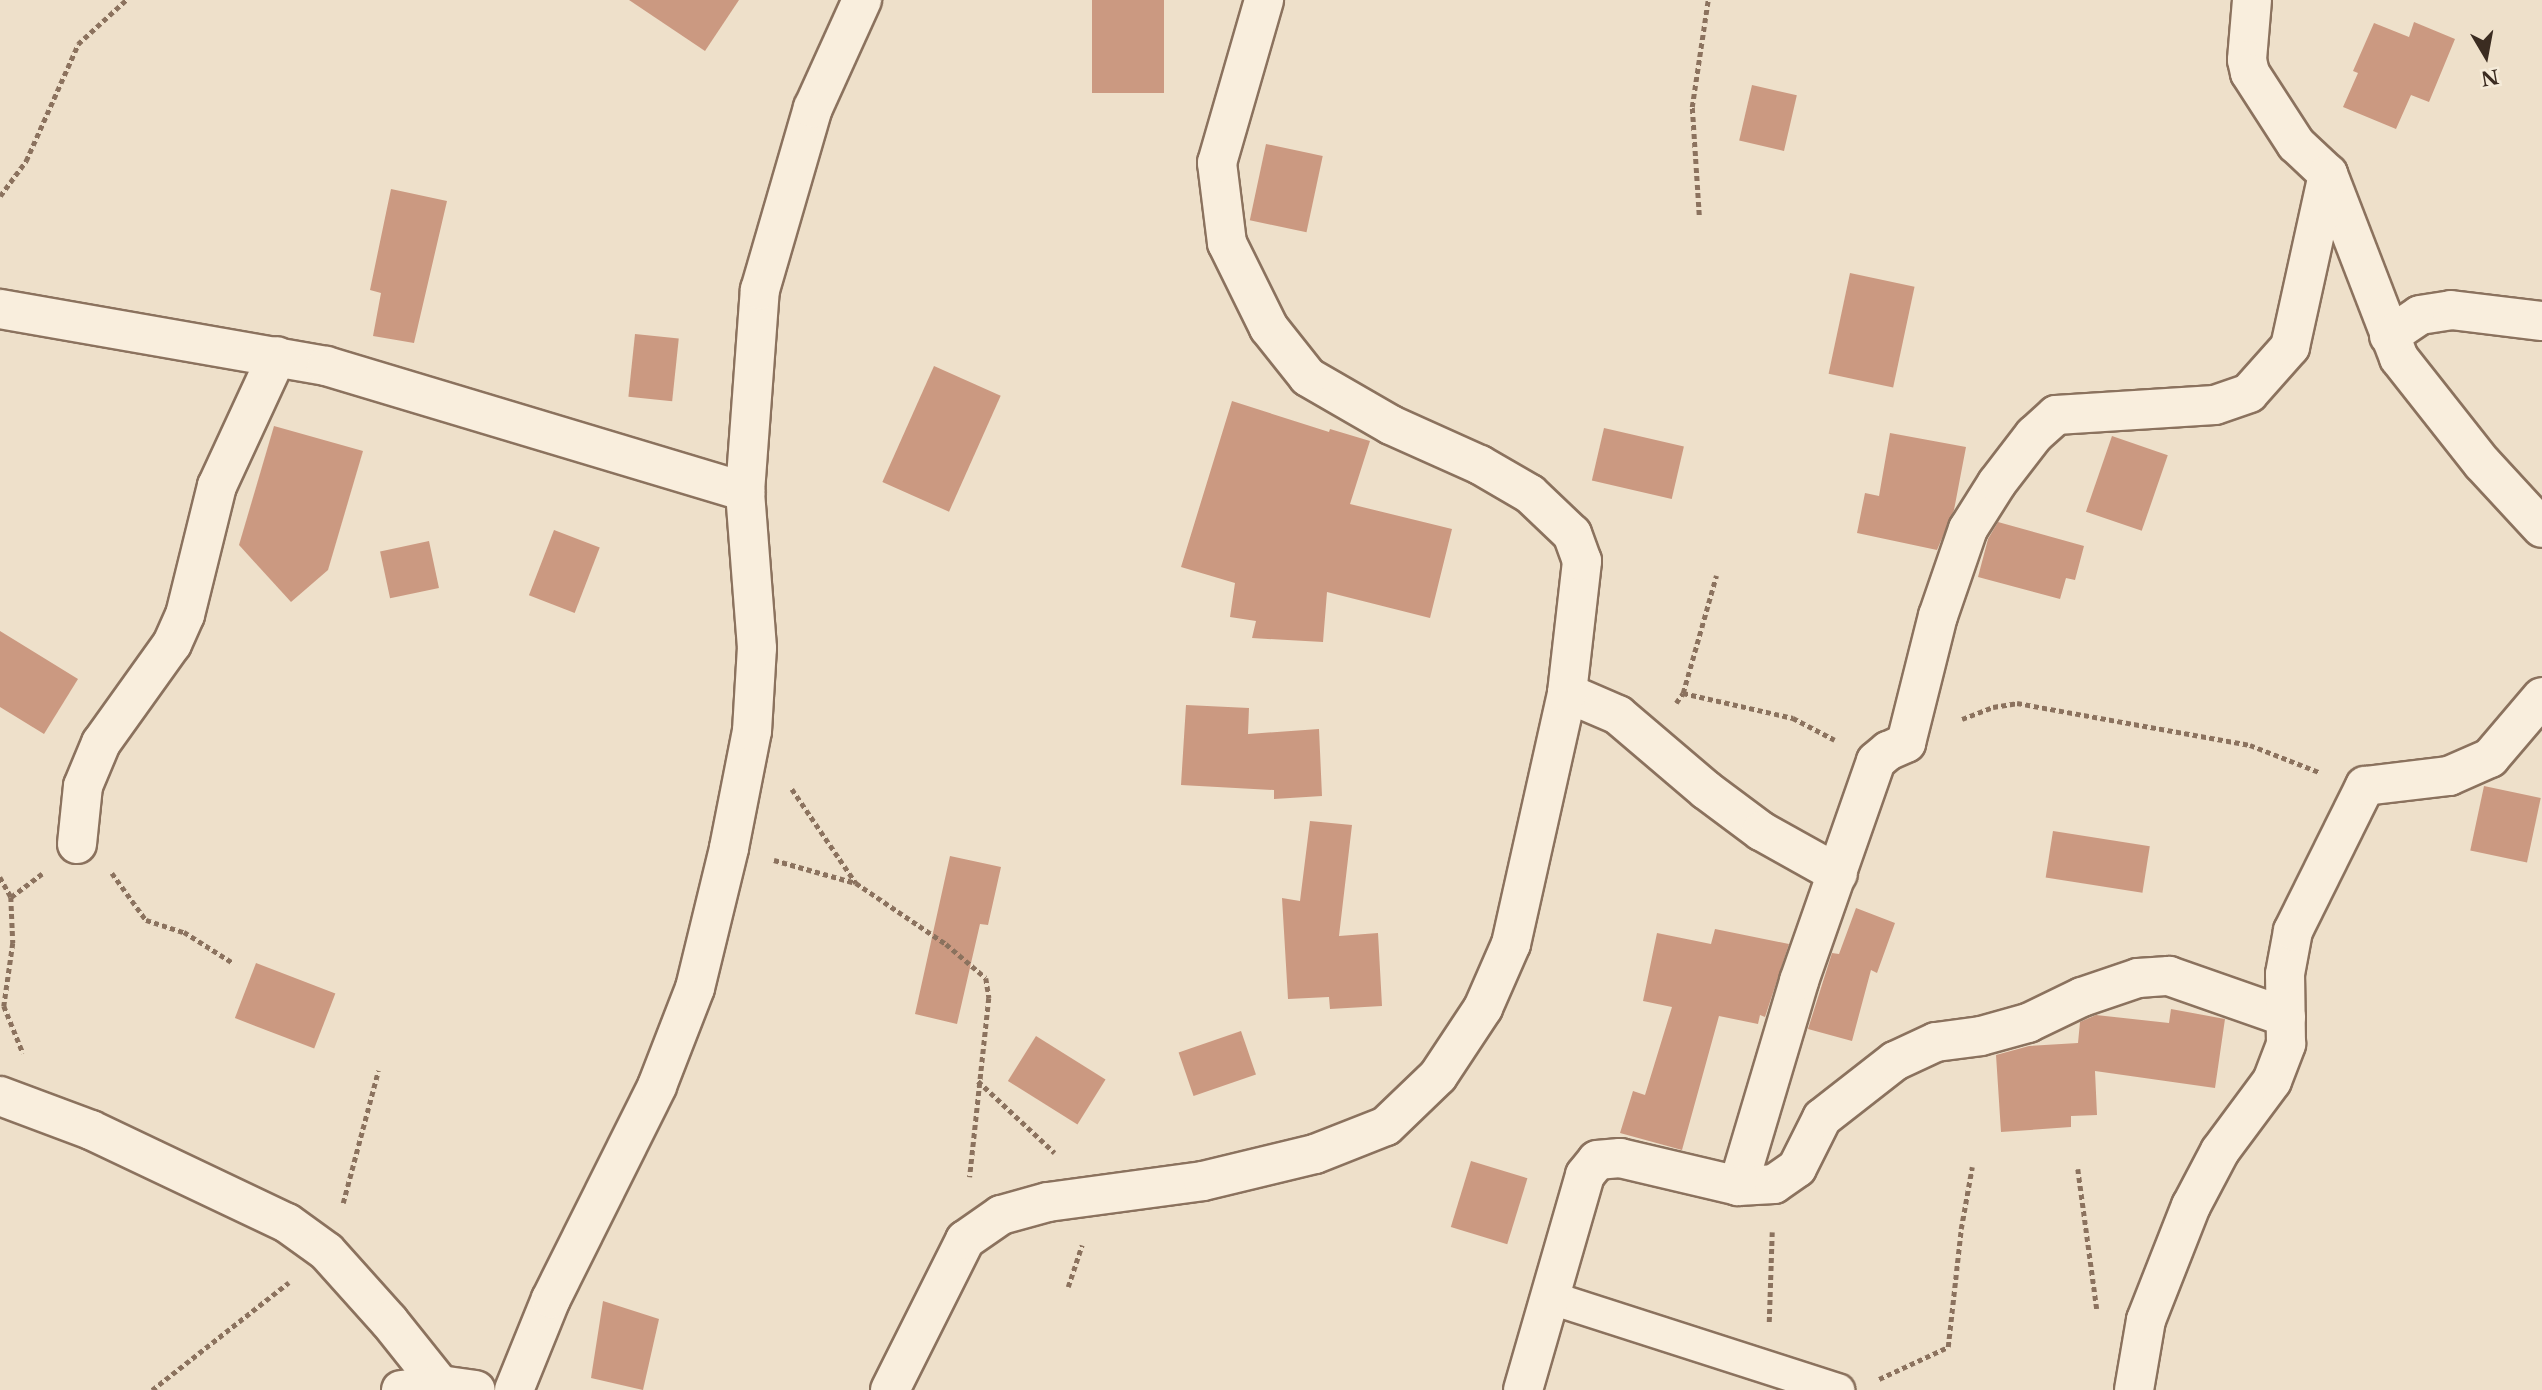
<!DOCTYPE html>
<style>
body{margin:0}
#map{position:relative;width:2542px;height:1390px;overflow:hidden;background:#eee0ca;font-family:"Libre Baskerville",serif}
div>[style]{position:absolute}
.building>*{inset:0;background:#cb9981;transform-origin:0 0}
.path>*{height:4.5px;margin-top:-2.25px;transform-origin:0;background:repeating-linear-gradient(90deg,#8b725e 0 5px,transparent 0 8.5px)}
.roads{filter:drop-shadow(2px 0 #8b725e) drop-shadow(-2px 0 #8b725e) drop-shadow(0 2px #8b725e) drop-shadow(0 -2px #8b725e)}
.lane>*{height:32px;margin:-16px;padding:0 16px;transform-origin:16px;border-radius:16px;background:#f9eedd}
.street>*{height:38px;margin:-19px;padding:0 19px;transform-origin:19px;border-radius:19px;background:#f9eedd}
span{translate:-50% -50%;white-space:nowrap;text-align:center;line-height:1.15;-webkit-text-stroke:5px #f5ebd9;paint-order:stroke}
.north{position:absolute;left:2451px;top:21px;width:70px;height:70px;-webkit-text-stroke:5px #f5ebd9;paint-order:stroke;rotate:170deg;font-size:19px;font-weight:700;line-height:28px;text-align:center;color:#3b2c21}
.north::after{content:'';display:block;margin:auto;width:24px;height:32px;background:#3b2c21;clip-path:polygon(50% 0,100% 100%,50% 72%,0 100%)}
</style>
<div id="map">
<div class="building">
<i style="clip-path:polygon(629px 0,739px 0,705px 51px)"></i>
<i style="left:1092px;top:0;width:72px;height:93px"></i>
<i style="clip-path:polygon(2414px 22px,2455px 39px,2429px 102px,2411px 95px,2396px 129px,2343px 107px,2358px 73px,2353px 71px,2374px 23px,2409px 37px)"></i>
<i style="left:1752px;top:85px;width:46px;height:57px;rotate:13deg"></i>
<i style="left:1266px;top:144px;width:58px;height:78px;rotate:12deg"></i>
<i style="clip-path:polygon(391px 189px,447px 201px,414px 343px,373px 336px,381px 293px,370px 290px)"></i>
<i style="left:1850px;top:273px;width:66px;height:103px;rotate:12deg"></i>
<i style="left:635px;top:334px;width:44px;height:63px;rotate:6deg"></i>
<i style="left:934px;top:366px;width:73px;height:127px;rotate:24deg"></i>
<i style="clip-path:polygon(1232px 401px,1329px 432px,1330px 429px,1370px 441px,1350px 504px,1452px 529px,1430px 618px,1327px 592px,1323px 642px,1252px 638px,1256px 621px,1230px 617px,1235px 583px,1181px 567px)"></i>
<i style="clip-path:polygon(274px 426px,363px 451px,328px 570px,291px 602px,239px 545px)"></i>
<i style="left:1604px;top:428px;width:82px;height:54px;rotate:13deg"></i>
<i style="clip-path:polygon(1890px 433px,1966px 447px,1954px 510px,1937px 550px,1857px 533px,1865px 493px,1879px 496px)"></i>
<i style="left:2112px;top:436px;width:59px;height:80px;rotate:19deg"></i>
<i style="clip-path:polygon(1998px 522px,2084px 546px,2075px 580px,2066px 578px,2060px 599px,1978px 577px,1988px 539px)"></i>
<i style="left:554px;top:530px;width:49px;height:70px;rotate:21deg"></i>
<i style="left:429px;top:541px;width:48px;height:50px;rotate:78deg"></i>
<i style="clip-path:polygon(0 631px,78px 679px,44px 734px,0 707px)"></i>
<i style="clip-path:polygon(1186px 705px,1249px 708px,1248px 734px,1319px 729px,1322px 796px,1274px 799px,1274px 790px,1181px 785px)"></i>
<i style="left:2484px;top:786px;width:58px;height:66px;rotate:12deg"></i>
<i style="clip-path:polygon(1310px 821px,1352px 825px,1339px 936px,1378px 933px,1382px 1006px,1330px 1009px,1329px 997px,1288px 999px,1282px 898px,1300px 901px)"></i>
<i style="left:2053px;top:831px;width:98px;height:47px;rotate:9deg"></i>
<i style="clip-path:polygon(950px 856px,1001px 867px,988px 925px,980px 924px,957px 1024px,915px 1014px)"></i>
<i style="clip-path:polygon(1856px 908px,1895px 923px,1877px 973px,1871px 970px,1852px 1041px,1808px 1029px,1832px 953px,1839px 954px)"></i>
<i style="clip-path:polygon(1715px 929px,1789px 944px,1765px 1017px,1760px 1015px,1758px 1024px,1719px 1016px,1682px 1150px,1620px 1133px,1633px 1091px,1645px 1095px,1672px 1007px,1643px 1001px,1657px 933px,1711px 944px)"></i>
<i style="left:256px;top:963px;width:85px;height:59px;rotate:21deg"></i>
<i style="clip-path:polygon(2171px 1009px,2225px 1019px,2215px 1088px,2095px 1071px,2097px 1115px,2071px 1116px,2071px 1127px,2001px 1132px,1996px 1055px,2029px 1046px,2078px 1043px,2080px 1022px,2096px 1015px,2169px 1023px)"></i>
<i style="left:1241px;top:1031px;width:46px;height:66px;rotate:71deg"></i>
<i style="left:1036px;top:1036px;width:82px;height:53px;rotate:32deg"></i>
<i style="left:1471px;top:1161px;width:59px;height:69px;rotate:17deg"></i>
<i style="clip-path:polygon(603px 1301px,659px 1319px,643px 1390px,591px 1378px)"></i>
</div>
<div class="path">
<i style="left:0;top:196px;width:44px;rotate:-53.4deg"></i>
<i style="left:26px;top:161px;width:128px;rotate:-66deg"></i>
<i style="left:78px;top:44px;width:65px;rotate:-42.5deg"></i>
<i style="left:1699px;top:215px;width:108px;rotate:-93.7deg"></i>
<i style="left:1692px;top:107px;width:108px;rotate:-81.5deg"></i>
<i style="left:1683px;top:693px;width:113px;rotate:12.8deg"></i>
<i style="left:1793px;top:718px;width:47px;rotate:27.6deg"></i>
<i style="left:1676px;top:703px;width:12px;rotate:-55deg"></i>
<i style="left:1683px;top:693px;width:122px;rotate:-74.2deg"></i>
<i style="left:1962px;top:719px;width:33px;rotate:-21deg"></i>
<i style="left:1993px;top:707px;width:24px;rotate:-9deg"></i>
<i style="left:2017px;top:703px;width:237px;rotate:10.2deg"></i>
<i style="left:2250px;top:745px;width:74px;rotate:21.4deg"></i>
<i style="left:792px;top:789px;width:114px;rotate:55.8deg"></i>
<i style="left:774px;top:860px;width:85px;rotate:15.7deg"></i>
<i style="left:856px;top:883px;width:109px;rotate:34.1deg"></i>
<i style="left:946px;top:944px;width:52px;rotate:40.4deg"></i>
<i style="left:986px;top:978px;width:20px;rotate:81deg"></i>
<i style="left:989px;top:998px;width:180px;rotate:96.1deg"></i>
<i style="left:112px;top:873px;width:58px;rotate:54.1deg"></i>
<i style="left:146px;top:920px;width:40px;rotate:18deg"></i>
<i style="left:184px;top:932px;width:58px;rotate:32.3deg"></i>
<i style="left:0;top:877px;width:23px;rotate:61deg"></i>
<i style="left:11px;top:897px;width:39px;rotate:-37deg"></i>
<i style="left:11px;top:897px;width:46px;rotate:87.5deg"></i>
<i style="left:13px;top:943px;width:64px;rotate:98.1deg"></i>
<i style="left:4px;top:1006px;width:51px;rotate:68deg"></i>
<i style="left:978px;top:1081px;width:105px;rotate:43.1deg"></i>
<i style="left:2078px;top:1169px;width:141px;rotate:82.3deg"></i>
<i style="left:343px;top:1203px;width:137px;rotate:-75.1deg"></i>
<i style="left:1068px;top:1287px;width:44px;rotate:-71.6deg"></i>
<i style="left:1769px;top:1322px;width:90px;rotate:-88.1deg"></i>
<i style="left:1879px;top:1379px;width:76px;rotate:-24.9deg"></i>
<i style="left:1948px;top:1347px;width:119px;rotate:-83.7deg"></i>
<i style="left:1961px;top:1229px;width:63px;rotate:-79.9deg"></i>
<i style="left:152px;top:1390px;width:174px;rotate:-38.2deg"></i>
</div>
<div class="roads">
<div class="lane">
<i style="left:1548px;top:1297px;width:305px;rotate:17.8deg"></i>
</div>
<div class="street">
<i style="left:2252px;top:0;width:60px;rotate:94.8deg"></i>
<i style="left:2247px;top:60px;width:13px;rotate:77deg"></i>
<i style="left:2250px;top:73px;width:85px;rotate:57.1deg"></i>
<i style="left:2296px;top:144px;width:44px;rotate:43.2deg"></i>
<i style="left:2328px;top:174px;width:197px;rotate:68.9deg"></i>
<i style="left:2399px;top:358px;width:134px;rotate:51.7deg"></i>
<i style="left:2482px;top:463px;width:88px;rotate:47.3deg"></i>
<i style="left:0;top:309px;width:331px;rotate:9.9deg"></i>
<i style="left:326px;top:366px;width:438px;rotate:16.7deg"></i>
<i style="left:2389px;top:336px;width:37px;rotate:-34deg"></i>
<i style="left:2420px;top:315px;width:31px;rotate:-9deg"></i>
<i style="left:2451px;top:310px;width:92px;rotate:6.9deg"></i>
<i style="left:1567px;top:693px;width:56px;rotate:23.3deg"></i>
<i style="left:1618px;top:715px;width:116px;rotate:40.4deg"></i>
<i style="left:1706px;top:790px;width:69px;rotate:36.7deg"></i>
<i style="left:1761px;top:831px;width:88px;rotate:29.2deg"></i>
<i style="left:77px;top:844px;width:58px;rotate:-84.1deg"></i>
<i style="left:83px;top:786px;width:47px;rotate:-67.3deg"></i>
<i style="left:101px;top:743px;width:122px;rotate:-54.4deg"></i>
<i style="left:172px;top:644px;width:32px;rotate:-66deg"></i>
<i style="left:185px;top:615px;width:133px;rotate:-76.1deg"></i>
<i style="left:217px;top:486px;width:143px;rotate:-65.2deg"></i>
<i style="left:0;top:1096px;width:97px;rotate:20.5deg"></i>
<i style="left:91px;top:1130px;width:217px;rotate:25.4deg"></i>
<i style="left:287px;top:1223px;width:49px;rotate:35.9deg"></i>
<i style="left:327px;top:1252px;width:93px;rotate:48.1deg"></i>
<i style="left:389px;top:1321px;width:82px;rotate:51.4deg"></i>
<i style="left:1738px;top:1186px;width:214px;rotate:-73.4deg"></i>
<i style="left:1799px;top:981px;width:233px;rotate:-70.7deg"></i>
<i style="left:1876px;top:761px;width:16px;rotate:-40deg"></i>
<i style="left:1888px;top:751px;width:20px;rotate:-24deg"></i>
<i style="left:1906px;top:743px;width:131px;rotate:-75.9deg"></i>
<i style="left:1938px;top:616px;width:92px;rotate:-71deg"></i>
<i style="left:1968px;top:529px;width:54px;rotate:-57.8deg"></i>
<i style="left:1997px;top:483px;width:61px;rotate:-52.4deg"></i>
<i style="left:2034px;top:435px;width:30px;rotate:-42deg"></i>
<i style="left:2056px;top:415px;width:159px;rotate:-3.6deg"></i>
<i style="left:2215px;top:405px;width:36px;rotate:-19deg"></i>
<i style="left:2249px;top:393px;width:62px;rotate:-48.3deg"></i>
<i style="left:2290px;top:347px;width:177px;rotate:-77.6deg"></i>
<i style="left:401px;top:1390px;width:39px;rotate:-7deg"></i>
<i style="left:440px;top:1385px;width:36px;rotate:8deg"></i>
<i style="left:514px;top:1390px;width:98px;rotate:-67.9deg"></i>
<i style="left:551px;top:1299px;width:238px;rotate:-63.5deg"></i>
<i style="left:657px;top:1086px;width:105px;rotate:-68.8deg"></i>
<i style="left:695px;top:988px;width:144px;rotate:-76.3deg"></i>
<i style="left:729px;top:848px;width:119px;rotate:-78.9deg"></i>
<i style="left:752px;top:731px;width:83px;rotate:-86.6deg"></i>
<i style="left:757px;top:648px;width:156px;rotate:-94.4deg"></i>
<i style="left:745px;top:492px;width:203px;rotate:-85.8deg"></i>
<i style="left:760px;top:290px;width:190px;rotate:-73.8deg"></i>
<i style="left:813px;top:108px;width:119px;rotate:-65.6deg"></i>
<i style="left:890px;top:1390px;width:168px;rotate:-63.4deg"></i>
<i style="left:965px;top:1240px;width:44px;rotate:-34.8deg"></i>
<i style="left:1001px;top:1215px;width:49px;rotate:-15.5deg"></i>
<i style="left:1048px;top:1202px;width:156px;rotate:-7.7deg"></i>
<i style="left:1203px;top:1181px;width:115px;rotate:-13.6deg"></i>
<i style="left:1315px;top:1154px;width:76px;rotate:-21.5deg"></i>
<i style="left:1386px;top:1126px;width:72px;rotate:-43.9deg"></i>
<i style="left:1438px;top:1076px;width:82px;rotate:-56.5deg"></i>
<i style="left:1483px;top:1008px;width:70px;rotate:-66.4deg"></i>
<i style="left:1511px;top:944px;width:257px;rotate:-77.4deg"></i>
<i style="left:1567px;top:693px;width:133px;rotate:-83.5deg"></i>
<i style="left:1582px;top:561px;width:29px;rotate:-110deg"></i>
<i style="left:1572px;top:534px;width:58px;rotate:-136.4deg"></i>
<i style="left:1530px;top:494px;width:58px;rotate:-149.9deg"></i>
<i style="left:1480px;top:465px;width:98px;rotate:-155.8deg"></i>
<i style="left:1391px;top:425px;width:96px;rotate:-150deg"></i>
<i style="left:1308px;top:377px;width:63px;rotate:-128.5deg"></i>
<i style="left:1269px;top:328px;width:95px;rotate:-116.3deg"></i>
<i style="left:1227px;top:243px;width:81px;rotate:-97.1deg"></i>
<i style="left:1217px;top:163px;width:170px;rotate:-73.9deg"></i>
<i style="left:1523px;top:1390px;width:224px;rotate:-73.9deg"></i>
<i style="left:1585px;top:1175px;width:19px;rotate:-51deg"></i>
<i style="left:1597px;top:1160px;width:23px;rotate:-5deg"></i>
<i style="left:1620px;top:1158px;width:121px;rotate:13.3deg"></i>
<i style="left:1738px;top:1186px;width:36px;rotate:-3deg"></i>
<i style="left:1774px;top:1184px;width:28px;rotate:-35deg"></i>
<i style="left:1797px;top:1168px;width:56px;rotate:-63.4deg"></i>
<i style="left:1822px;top:1118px;width:93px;rotate:-38deg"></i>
<i style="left:1895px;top:1061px;width:45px;rotate:-24.9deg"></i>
<i style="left:1936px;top:1042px;width:45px;rotate:-7.6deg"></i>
<i style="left:1981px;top:1036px;width:49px;rotate:-15.5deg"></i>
<i style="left:2028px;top:1023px;width:60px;rotate:-25.7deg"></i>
<i style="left:2082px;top:997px;width:59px;rotate:-18.7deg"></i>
<i style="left:2138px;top:978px;width:31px;rotate:-4deg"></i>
<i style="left:2169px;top:976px;width:124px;rotate:19.3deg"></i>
<i style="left:2134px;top:1390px;width:71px;rotate:-80.3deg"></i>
<i style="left:2146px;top:1320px;width:123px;rotate:-68.5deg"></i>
<i style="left:2191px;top:1206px;width:62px;rotate:-62.2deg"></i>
<i style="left:2220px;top:1151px;width:87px;rotate:-53.4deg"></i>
<i style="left:2272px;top:1081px;width:40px;rotate:-69deg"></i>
<i style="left:2286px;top:1044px;width:70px;rotate:-90.8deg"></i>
<i style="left:2285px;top:974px;width:44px;rotate:-79.5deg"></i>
<i style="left:2293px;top:931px;width:162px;rotate:-63.6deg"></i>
<i style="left:2365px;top:786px;width:85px;rotate:-6.8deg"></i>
<i style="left:2449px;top:776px;width:45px;rotate:-23.7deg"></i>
<i style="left:2490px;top:758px;width:80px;rotate:-49.6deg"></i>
</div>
</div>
<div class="north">N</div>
</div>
